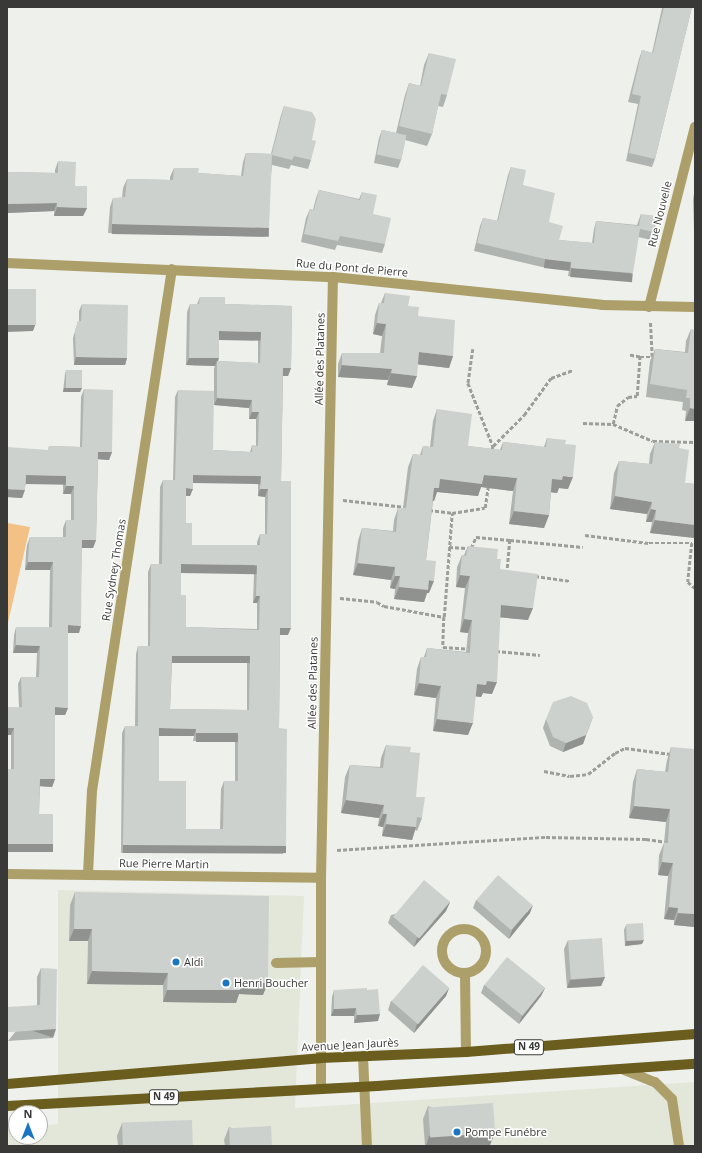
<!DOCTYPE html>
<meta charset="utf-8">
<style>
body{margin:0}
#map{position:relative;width:702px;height:1153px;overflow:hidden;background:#eef0eb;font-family:"Open Sans",sans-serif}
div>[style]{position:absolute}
.built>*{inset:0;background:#e3e7da}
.green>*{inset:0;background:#f3c186}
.path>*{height:2.5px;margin-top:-1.25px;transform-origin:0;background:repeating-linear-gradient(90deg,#9c9e9a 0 4px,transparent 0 6px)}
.service>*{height:10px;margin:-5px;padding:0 5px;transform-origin:5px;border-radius:5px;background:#ac9f69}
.minor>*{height:10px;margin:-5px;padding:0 5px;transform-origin:5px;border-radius:5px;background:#ac9f69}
.minor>.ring{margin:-5px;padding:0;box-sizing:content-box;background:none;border:10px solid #ac9f69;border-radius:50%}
.primary>*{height:10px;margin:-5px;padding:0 5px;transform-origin:5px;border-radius:5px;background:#6b5d1d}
.wall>*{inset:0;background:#b0b4b0}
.shaded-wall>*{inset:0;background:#909290;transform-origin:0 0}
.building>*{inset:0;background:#cdd1cd;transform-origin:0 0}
.dots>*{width:11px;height:11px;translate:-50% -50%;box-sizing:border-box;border:2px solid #fff;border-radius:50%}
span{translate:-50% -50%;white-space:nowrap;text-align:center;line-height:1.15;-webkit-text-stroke:3px #fff;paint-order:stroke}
.shield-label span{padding:1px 3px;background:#fff;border:1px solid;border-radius:3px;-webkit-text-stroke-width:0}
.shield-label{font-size:10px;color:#393a38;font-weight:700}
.street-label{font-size:11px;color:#393a38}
.poi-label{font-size:11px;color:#393a38}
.left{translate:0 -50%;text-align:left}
.frame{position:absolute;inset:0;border:8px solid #393a38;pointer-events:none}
.north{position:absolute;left:8px;top:1105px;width:40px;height:40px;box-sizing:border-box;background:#fff;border:1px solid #b0b0af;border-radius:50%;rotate:0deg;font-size:11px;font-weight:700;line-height:16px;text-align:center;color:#393a38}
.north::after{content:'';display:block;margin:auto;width:14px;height:18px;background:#1a76c3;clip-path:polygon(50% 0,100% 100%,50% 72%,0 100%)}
</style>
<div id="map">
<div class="built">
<i style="clip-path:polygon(58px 890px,304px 896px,295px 1108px,695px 1082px,695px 1146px,7px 1146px,7px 1128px,16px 1127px,16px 1137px,40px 1137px,40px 1126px,58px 1124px)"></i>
</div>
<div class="green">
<i style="clip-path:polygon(7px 523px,30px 527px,7px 627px)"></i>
</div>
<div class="path">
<i style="left:473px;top:349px;width:34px;rotate:98deg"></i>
<i style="left:468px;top:383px;width:68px;rotate:68.4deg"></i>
<i style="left:493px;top:446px;width:6px;rotate:99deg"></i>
<i style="left:640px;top:357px;width:12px"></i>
<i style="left:652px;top:357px;width:36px;rotate:-93deg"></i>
<i style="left:583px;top:423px;width:30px;rotate:2deg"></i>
<i style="left:613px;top:424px;width:43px;rotate:23deg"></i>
<i style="left:653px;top:441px;width:42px;rotate:1.4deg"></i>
<i style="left:613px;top:424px;width:18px;rotate:-77deg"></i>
<i style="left:617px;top:406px;width:14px;rotate:-39deg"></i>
<i style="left:628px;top:397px;width:9px;rotate:-6deg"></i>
<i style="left:637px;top:396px;width:39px;rotate:-86deg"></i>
<i style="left:640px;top:357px;width:11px;rotate:-170deg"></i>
<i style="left:493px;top:446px;width:44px;rotate:-45deg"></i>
<i style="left:524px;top:415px;width:46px;rotate:-53.9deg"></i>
<i style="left:551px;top:378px;width:23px;rotate:-20deg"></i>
<i style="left:343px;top:500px;width:63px;rotate:6.3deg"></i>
<i style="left:429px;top:510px;width:23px;rotate:7deg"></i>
<i style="left:452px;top:513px;width:33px;rotate:-9deg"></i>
<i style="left:485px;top:508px;width:22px;rotate:-82deg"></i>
<i style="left:585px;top:535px;width:64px;rotate:7.1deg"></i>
<i style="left:649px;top:543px;width:43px"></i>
<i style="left:692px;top:543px;width:39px;rotate:96deg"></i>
<i style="left:688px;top:582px;width:9px;rotate:41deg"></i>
<i style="left:510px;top:540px;width:73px;rotate:5.5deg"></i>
<i style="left:449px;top:547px;width:22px;rotate:3deg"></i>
<i style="left:471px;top:548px;width:12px;rotate:-66deg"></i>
<i style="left:476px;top:537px;width:34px;rotate:5deg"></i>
<i style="left:510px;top:540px;width:32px;rotate:95deg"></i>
<i style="left:535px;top:576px;width:35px;rotate:8deg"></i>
<i style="left:340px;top:598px;width:37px;rotate:6deg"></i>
<i style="left:377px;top:602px;width:8px;rotate:30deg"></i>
<i style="left:384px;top:606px;width:61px;rotate:10.4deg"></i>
<i style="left:444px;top:617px;width:104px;rotate:-85.6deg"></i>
<i style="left:444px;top:617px;width:30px;rotate:92deg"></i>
<i style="left:443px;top:647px;width:26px;rotate:4deg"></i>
<i style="left:496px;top:651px;width:44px;rotate:5.2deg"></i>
<i style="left:544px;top:771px;width:26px;rotate:11deg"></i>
<i style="left:570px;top:776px;width:18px;rotate:-6deg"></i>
<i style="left:588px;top:774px;width:34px;rotate:-38deg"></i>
<i style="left:615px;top:753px;width:11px;rotate:-27deg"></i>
<i style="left:625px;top:748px;width:46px;rotate:7.4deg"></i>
<i style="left:337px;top:850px;width:209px;rotate:-3.6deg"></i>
<i style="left:546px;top:837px;width:100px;rotate:1.1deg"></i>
<i style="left:646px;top:839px;width:21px;rotate:8deg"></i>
</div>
<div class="service">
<i style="left:276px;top:963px;width:45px;rotate:-1.3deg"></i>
<i style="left:363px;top:1056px;width:90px;rotate:87.5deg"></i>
<i style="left:622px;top:1069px;width:35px;rotate:22deg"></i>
<i style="left:655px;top:1082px;width:24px;rotate:45deg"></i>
<i style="left:672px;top:1099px;width:48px;rotate:81.5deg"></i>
</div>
<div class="minor">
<i style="left:7px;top:263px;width:326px;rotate:2.5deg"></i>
<i style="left:333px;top:277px;width:270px;rotate:5.9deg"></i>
<i style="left:602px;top:305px;width:93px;rotate:1.2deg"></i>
<i style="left:649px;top:307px;width:186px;rotate:-75.7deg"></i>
<i style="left:7px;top:874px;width:314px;rotate:0.7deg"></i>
<i style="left:88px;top:875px;width:84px;rotate:-87.3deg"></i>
<i style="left:92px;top:791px;width:528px;rotate:-81.29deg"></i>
<i class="ring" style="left:442px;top:929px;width:34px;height:34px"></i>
<i style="left:465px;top:973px;width:79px;rotate:89.3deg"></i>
<i style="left:321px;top:1089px;width:211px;rotate:-90deg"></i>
<i style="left:321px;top:878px;width:601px;rotate:-88.86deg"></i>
</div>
<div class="primary">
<i style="left:7px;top:1084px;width:314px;rotate:-4.7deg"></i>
<i style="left:320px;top:1058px;width:146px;rotate:-2.4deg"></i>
<i style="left:466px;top:1052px;width:230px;rotate:-4.5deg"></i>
<i style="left:7px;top:1106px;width:371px;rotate:-3.1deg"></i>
<i style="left:377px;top:1086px;width:319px;rotate:-4deg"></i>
</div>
<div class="wall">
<i style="clip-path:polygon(656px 7px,692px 7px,655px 159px,652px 167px,626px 161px,638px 104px,628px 102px,639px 59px,642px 50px,652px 53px,662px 8px)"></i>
<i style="clip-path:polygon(429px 53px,447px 95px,443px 107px,438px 106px,432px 134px,427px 146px,405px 140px,401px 160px,398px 168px,374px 163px,379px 138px,382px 130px,396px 133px,405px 95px,409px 83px,420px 86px,424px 65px)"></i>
<i style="clip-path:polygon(284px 106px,312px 140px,311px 160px,308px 169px,291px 165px,289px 169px,272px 165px,265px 237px,108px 233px,110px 207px,113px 198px,122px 198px,123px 188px,127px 179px,170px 180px,170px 177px,174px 168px,198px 173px,241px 176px,243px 162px,246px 153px,271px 154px,281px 115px)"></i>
<i style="clip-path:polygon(58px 161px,75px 186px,87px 208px,83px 216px,54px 216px,54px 211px,7px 213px,7px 172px,55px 173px,55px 170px)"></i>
<i style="clip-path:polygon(511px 167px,523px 185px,549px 222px,559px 240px,592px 243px,594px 229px,596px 221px,637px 225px,641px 214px,654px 232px,651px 240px,638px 237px,630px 281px,568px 276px,569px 270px,542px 267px,474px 251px,480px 226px,483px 218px,497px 221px,508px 175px)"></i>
<i style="clip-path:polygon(695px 188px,695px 265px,693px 199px)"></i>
<i style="clip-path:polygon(319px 190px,359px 199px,362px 192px,373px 214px,385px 244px,382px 253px,337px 245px,335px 250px,301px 242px,306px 218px,310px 209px,313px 210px,316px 198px)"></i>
<i style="clip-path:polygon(385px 293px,408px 306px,453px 356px,449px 368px,418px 364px,412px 388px,387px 385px,388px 380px,338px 377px,338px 364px,342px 353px,380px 353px,382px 336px,373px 334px,375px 315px,379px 303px,381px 303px)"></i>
<i style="clip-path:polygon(evenodd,200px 297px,225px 304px,292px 306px,291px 368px,288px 376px,283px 376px,281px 481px,288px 635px,280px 635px,279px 728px,286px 846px,283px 854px,121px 853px,122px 733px,125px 726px,135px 726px,136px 654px,138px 646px,148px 646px,148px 572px,151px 564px,159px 564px,160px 487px,163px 480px,173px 480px,175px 397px,178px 390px,213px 450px,250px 452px,252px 445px,256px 446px,256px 419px,249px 419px,249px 408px,214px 405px,214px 368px,215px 366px,186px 365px,187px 312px,190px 304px,197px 304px,200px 297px,219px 339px,258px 340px,258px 363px,218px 361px,219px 339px,200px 297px,193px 482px,258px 483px,258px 496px,265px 497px,265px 534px,260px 534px,257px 542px,257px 545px,192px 545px,186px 523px,186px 496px,190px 496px,193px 482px,200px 297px,181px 572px,254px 573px,253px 603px,257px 603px,257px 629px,186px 627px,181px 595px,181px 572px,200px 297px,172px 663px,247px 663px,247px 710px,170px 709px,172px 663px,200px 297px,159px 736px,194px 736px,193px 741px,235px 741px,235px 781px,224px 781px,221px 789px,220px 829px,186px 829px,159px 781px,159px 736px)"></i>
<i style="clip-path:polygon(82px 304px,127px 358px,125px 365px,74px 365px,73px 338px,78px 321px,79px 321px,79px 311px)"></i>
<i style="clip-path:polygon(691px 329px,695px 421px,685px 421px,686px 411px,682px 410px,683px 402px,646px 397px,650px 361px,655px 349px,685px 352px,686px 341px)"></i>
<i style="clip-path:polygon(66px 370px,82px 388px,80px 392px,63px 392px,65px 374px)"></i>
<i style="clip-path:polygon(84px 389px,112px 452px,109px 460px,98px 459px,96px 540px,93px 548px,82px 548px,79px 633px,68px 633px,68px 708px,65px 715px,55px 715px,55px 779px,52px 787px,40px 786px,39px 814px,53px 844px,50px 852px,11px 769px,11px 735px,7px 735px,19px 707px,18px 684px,21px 677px,36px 677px,37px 653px,13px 653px,14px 635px,16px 627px,49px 627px,50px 570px,25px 570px,26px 552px,27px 545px,30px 537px,63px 537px,63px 528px,66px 520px,71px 520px,71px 494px,63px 494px,63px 484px,26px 483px,22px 498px,7px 497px,48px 450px,49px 446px,80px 447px,81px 397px)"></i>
<i style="clip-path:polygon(437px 409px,468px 446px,500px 450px,503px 442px,544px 447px,547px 438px,565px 444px,568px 489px,559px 488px,557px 493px,551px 492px,549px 515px,544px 528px,509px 524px,513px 491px,481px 487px,478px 496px,437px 492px,434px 501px,433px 501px,426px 560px,429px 593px,427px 593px,424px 602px,394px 599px,395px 589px,390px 588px,391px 580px,353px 575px,358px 541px,362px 528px,393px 531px,394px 520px,398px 508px,403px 508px,408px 467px,413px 454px,420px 455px,423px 446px,430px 447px,433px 421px)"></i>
<i style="clip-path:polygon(655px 442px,679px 448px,685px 483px,695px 484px,695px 538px,650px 533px,652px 522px,646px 522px,647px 514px,610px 509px,614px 473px,619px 461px,649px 464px,650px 454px)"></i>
<i style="clip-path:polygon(468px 546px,497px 559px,500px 569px,528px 620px,500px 617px,492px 694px,483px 693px,481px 697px,475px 696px,468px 735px,433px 731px,436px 698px,414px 695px,417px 669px,421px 657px,424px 657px,427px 648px,466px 652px,468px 633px,460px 632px,465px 588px,456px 587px,457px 567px,462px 555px,464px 555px)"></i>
<i style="clip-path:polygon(593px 717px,583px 744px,563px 752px,550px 746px,543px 728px,546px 719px)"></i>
<i style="clip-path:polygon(386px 745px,410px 752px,416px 797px,422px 818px,417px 831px,415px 830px,412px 840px,382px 836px,383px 827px,378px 826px,379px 818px,341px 813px,345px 777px,350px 765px,380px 767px,381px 758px)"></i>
<i style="clip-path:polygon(671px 747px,695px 927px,674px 925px,674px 920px,664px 919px,668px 876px,658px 875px,659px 855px,664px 843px,666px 822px,629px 818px,633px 782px,637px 769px,665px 772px,667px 760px)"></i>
<i style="clip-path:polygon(75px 892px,263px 995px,239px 994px,236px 1003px,163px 1002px,163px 985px,87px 984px,88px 941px,69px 941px,70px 905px)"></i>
<i style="clip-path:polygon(476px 900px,530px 913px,509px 939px,473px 908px)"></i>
<i style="clip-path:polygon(450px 902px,446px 911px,414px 947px,388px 923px,391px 915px)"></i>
<i style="clip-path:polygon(626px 925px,642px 944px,625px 946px,624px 930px)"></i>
<i style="clip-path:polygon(568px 940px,605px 977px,601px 986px,567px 988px,564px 949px)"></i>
<i style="clip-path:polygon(41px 968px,53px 1038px,8px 1041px,37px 1005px,37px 977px)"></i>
<i style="clip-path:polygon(484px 985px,545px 988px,541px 996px,519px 1024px,481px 993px)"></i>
<i style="clip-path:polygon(449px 988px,446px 996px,414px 1033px,388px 1010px,391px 1001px)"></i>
<i style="clip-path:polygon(334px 990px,367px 990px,378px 1021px,354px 1023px,354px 1016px,331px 1016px,332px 997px)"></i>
<i style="clip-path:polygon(428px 1106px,495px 1133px,490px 1145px,474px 1146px,425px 1146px,423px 1119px)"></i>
<i style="clip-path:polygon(122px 1123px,193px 1146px,118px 1146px,117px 1136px)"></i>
<i style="clip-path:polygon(229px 1127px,272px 1146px,225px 1146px,224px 1140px)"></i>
</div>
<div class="shaded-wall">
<i style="clip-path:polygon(57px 203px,54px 211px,7px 213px,7px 204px)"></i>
<i style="clip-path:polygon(57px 207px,87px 208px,83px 216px,54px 216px)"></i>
<i style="left:112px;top:224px;width:157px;height:10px;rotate:1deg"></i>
<i style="left:545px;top:259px;width:26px;height:9px;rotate:7deg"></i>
<i style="left:571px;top:268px;width:62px;height:9px;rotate:5deg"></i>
<i style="clip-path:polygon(36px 323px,33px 331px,7px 332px,8px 325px)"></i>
<i style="clip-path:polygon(377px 323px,386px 324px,382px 336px,373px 334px)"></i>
<i style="left:219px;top:331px;width:42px;height:9px;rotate:1deg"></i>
<i style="clip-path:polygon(419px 352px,453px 356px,449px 368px,414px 364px)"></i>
<i style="clip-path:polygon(76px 357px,127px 358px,125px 365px,74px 365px)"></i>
<i style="clip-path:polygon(189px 358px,219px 358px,217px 364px,217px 361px,215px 366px,186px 365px)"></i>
<i style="clip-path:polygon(342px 365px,392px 369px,388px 380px,338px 377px)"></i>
<i style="clip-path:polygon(283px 368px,291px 368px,288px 376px,281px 376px)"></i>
<i style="clip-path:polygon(391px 373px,417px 376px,412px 388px,387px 385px)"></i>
<i style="clip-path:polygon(64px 388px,82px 388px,80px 392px,63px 392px)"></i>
<i style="clip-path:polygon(217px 398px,252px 400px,249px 408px,214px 405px)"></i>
<i style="clip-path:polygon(690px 408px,695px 409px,695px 421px,685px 421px)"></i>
<i style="clip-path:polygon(252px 412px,259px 412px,256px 419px,249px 419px)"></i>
<i style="clip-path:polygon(98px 452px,112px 452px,109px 460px,95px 459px)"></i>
<i style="left:26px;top:475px;width:40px;height:9px;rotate:1deg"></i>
<i style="left:193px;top:475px;width:68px;height:8px;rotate:1deg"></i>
<i style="clip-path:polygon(484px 475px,517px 478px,513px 491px,481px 487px,478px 496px,437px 492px,434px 501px,429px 500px,434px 488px,440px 479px)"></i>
<i style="clip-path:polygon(563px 476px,573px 477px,568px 489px,559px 488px,557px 493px,548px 492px,552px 479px)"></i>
<i style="clip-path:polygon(66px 486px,74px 486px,71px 494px,63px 494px)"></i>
<i style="clip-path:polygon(186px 488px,193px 489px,190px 496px,183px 496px)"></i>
<i style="clip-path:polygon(7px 489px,25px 490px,22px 498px,7px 497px)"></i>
<i style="clip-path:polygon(260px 489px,268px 489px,265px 497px,258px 496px)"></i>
<i style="clip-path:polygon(615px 496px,652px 502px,647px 514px,610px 509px)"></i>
<i style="clip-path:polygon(651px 509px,656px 510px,652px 522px,646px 522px)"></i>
<i style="clip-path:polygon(514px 511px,549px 515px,544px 528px,509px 524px)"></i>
<i style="clip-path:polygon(655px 520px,695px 525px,695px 538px,650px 533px)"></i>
<i style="clip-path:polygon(82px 540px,96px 540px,93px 548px,79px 548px)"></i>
<i style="clip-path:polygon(28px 562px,53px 562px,50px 570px,25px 570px)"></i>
<i style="clip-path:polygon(358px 563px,395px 567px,391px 580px,353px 575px)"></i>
<i style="left:181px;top:564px;width:76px;height:9px;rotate:1deg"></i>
<i style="clip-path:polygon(460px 575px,470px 576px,465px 588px,456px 587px)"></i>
<i style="clip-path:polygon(395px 576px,400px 576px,395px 589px,390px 588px)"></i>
<i style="clip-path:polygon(429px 580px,434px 581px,429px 593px,427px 593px,424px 602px,394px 599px,399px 587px)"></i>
<i style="clip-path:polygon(256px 596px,260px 596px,257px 603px,253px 603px)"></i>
<i style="clip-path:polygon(501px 605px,533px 608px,528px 620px,496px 617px)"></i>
<i style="clip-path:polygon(464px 619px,472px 620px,468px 633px,460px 632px)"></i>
<i style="clip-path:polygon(68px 625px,81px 626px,79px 633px,65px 633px)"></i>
<i style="clip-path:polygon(280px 628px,291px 628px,288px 635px,277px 635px)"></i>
<i style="clip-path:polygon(16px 645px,40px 646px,37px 653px,13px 653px)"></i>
<i style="left:172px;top:656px;width:78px;height:7px"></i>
<i style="clip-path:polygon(487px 681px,497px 682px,492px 694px,483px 693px,481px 697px,472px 696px,477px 684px)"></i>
<i style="clip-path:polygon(419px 683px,441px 686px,436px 698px,414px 695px)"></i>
<i style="clip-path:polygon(55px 707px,68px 708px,65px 715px,52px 715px)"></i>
<i style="clip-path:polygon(437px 719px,473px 723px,468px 735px,433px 731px)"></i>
<i style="clip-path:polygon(7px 728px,14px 728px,11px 735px,7px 735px)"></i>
<i style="clip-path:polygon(159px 728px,196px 729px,194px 736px,157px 736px)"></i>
<i style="left:196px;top:733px;width:42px;height:9px"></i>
<i style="clip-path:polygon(586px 735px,583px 744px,563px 752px,566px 743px)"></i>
<i style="clip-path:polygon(40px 779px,55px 779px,52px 787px,37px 786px)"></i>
<i style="clip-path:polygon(346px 800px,384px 805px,379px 818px,341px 813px)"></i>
<i style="clip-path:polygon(634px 806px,670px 809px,666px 822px,629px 818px)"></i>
<i style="clip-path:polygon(383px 814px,387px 814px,383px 827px,378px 826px)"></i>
<i style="clip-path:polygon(386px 824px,416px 827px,412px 840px,382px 836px)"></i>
<i style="left:7px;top:844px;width:46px;height:8px"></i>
<i style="left:123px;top:845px;width:163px;height:8px"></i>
<i style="clip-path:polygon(662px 862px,673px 863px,668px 876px,658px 875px)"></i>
<i style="clip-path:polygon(450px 902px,446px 911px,414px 947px,417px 938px)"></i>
<i style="clip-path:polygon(533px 905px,530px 913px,509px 939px,512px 930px)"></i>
<i style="clip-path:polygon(669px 907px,678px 908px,674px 920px,664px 919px)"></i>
<i style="clip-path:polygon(678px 913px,695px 914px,695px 927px,674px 925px)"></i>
<i style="clip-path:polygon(74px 929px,92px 929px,88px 941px,69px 941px)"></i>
<i style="clip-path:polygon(644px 940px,642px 944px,625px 946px,626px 941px)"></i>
<i style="clip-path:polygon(92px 971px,168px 973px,163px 985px,87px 984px)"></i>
<i style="clip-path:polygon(605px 977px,601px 986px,567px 988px,570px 980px)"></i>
<i style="clip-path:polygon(241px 982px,268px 983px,263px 995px,239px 994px,236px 1003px,163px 1002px,167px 990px)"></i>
<i style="clip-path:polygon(449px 988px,446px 996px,414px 1033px,417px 1024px)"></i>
<i style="clip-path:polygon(545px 988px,541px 996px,519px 1024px,522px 1016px)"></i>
<i style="clip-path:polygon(356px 1008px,354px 1016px,331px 1016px,334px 1009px)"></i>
<i style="clip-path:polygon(380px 1014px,378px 1021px,354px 1023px,357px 1015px)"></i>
<i style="left:56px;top:1029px;width:9px;height:49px;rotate:108deg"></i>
<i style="clip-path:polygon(495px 1133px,490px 1145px,474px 1146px,426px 1146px,429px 1136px)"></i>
</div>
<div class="building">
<i style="clip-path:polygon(664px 7px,692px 7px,655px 159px,629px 153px,641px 96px,632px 94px,642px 50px,653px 53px)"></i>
<i style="clip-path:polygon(429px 53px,456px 59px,447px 95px,441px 94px,432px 134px,399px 126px,409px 83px,421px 86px)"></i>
<i style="clip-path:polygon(284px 106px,312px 112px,316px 119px,312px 140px,316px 141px,311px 160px,294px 156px,292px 160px,272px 155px,269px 228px,112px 224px,113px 198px,125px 197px,127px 179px,173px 180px,174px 168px,199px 168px,198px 173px,243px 176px,246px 153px,272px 154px)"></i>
<i style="left:382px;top:130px;width:25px;height:25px;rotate:12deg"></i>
<i style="clip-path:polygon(58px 161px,76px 162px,75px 186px,87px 186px,87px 208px,57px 207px,57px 203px,7px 204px,7px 172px,58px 173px)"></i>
<i style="clip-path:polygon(511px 167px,526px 170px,523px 185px,555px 193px,549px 222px,563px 226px,559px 240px,594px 243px,596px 221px,639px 226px,641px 214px,658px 216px,654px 232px,640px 229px,633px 273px,571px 268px,571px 262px,545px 259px,477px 243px,483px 218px,498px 221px)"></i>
<i style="clip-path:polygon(319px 190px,360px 200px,362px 192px,377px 195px,373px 214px,391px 218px,385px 244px,340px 236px,338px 241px,304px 234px,310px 209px,314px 210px)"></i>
<i style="left:7px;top:289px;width:29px;height:36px"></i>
<i style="clip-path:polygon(385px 293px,410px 296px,408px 306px,419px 307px,418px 316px,455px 320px,453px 356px,419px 352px,417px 376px,391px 373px,392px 369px,342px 365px,342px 353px,384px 353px,386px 324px,377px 323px,379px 303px,384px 303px)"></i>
<i style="clip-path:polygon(evenodd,200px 297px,225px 297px,225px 304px,292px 306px,291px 368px,283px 368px,281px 481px,291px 481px,291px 628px,280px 628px,279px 728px,287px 729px,286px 846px,123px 845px,125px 726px,138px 726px,138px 646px,150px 646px,151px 564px,162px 564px,163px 480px,175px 480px,178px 390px,214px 391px,213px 450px,252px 452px,252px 445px,258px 446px,259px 412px,252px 412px,252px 400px,217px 398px,217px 361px,260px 363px,261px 332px,219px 331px,219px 358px,189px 358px,190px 304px,199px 304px,200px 297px,193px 475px,261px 476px,260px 489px,268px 489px,267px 534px,260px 534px,260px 545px,192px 545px,192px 523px,186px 523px,186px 488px,193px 489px,193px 475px,200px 297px,181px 564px,257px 565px,256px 596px,260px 596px,259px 630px,186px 627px,186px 595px,181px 595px,181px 564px,200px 297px,172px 656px,250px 656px,249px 710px,170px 709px,172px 656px,200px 297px,159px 728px,196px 729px,196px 733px,238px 733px,238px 781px,224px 781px,223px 829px,186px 829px,186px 781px,159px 781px,159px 728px)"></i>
<i style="clip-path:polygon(82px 304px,128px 305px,127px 358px,76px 357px,75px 331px,78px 321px,81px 321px)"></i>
<i style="clip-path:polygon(691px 329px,695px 330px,695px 409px,690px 408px,690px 398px,686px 398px,687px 390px,650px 384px,655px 349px,688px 353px)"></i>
<i style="left:66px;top:370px;width:16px;height:18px"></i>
<i style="clip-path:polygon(84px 389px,113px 390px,112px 452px,98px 452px,96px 540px,82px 540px,81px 626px,68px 625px,68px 708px,55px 707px,55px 779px,40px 779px,39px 814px,53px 814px,53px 844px,7px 844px,7px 769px,14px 769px,14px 728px,7px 728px,7px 707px,22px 707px,21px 677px,39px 677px,40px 646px,16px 645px,16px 627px,52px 627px,53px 562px,28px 562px,29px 544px,30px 537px,66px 537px,66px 520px,74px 520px,74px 486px,66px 486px,66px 476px,26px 475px,25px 490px,7px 489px,7px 447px,48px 450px,49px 446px,82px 447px)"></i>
<i style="clip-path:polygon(437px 409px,472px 414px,468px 446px,502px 450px,503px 442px,546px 447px,547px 438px,566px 440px,565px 444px,576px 445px,573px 477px,563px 476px,562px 480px,552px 479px,549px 515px,514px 511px,517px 478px,484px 475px,482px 484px,440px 479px,439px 488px,434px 488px,426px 560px,436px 561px,434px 581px,429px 580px,428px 590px,399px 587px,400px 576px,395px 576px,395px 567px,358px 563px,362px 528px,396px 532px,398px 508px,406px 508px,413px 454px,422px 455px,423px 446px,433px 447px)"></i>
<i style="clip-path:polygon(655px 442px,680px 444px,679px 448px,689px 450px,685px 483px,695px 484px,695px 525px,655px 520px,656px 510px,651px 509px,652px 502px,615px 496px,619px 461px,652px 464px)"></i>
<i style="clip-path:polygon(468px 546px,498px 549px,497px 559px,501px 559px,500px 569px,538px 574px,533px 608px,501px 605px,497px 682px,487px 681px,486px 685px,477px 684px,473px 723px,437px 719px,441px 686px,419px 683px,421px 657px,426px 657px,427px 648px,470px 653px,472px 620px,464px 619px,470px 576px,460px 575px,462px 555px,466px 556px)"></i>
<i style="clip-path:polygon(571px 696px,587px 703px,593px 717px,586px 735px,566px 743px,553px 737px,546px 719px,553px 702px)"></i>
<i style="clip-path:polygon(386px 745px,411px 747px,410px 752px,420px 753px,416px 797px,425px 797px,422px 818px,417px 817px,416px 827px,386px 824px,387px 814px,383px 814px,384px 805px,346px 800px,350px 765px,383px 768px)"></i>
<i style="clip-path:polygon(671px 747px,695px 749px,695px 914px,678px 913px,678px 908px,669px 907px,673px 863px,662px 862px,664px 843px,668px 843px,670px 809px,634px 806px,637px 769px,668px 772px)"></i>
<i style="left:498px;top:875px;width:46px;height:33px;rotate:41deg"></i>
<i style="left:424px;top:880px;width:34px;height:48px;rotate:40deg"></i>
<i style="clip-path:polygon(75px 892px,269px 896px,268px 983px,241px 982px,240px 990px,167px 990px,168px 973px,92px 971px,92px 929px,74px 929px)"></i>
<i style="left:643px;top:923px;width:17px;height:17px;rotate:87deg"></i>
<i style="left:602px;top:938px;width:39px;height:34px;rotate:86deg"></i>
<i style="left:507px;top:957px;width:49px;height:36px;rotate:39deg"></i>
<i style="left:423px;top:965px;width:35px;height:48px;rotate:41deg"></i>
<i style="clip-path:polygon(41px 968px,57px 969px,56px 1029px,12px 1032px,7px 1032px,7px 1007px,40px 1005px)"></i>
<i style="clip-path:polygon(367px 988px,367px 990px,378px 989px,380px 1014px,357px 1015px,356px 1008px,334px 1009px,334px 990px)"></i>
<i style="left:493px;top:1103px;width:30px;height:65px;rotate:86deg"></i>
<i style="left:192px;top:1120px;width:26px;height:70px;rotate:88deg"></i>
<i style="left:271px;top:1126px;width:20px;height:42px;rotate:87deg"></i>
</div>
<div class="dots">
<i style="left:176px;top:962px;background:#1a76c3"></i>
<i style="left:226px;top:983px;background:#1a76c3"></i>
<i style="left:457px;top:1132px;background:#1a76c3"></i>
</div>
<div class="shield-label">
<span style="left:529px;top:1047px">N 49</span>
<span style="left:164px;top:1097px">N 49</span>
</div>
<div class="street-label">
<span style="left:660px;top:214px;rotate:-76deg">Rue Nouvelle</span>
<span style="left:352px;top:268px;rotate:5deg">Rue du Pont de Pierre</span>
<span style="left:320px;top:359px;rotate:-89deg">Allée des Platanes</span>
<span style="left:114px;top:570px;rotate:-81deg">Rue Sydney Thomas</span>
<span style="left:313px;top:683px;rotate:-89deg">Allée des Platanes</span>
<span style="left:164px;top:864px;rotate:1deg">Rue Pierre Martin</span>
<span style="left:350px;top:1045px;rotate:-3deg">Avenue Jean Jaurès</span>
</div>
<div class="poi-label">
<span class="left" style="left:184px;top:962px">Aldi</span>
<span class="left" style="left:234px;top:983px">Henri Boucher</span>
<span class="left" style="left:465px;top:1132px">Pompe Funébre</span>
</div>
<div class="frame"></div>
<div class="north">N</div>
</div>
